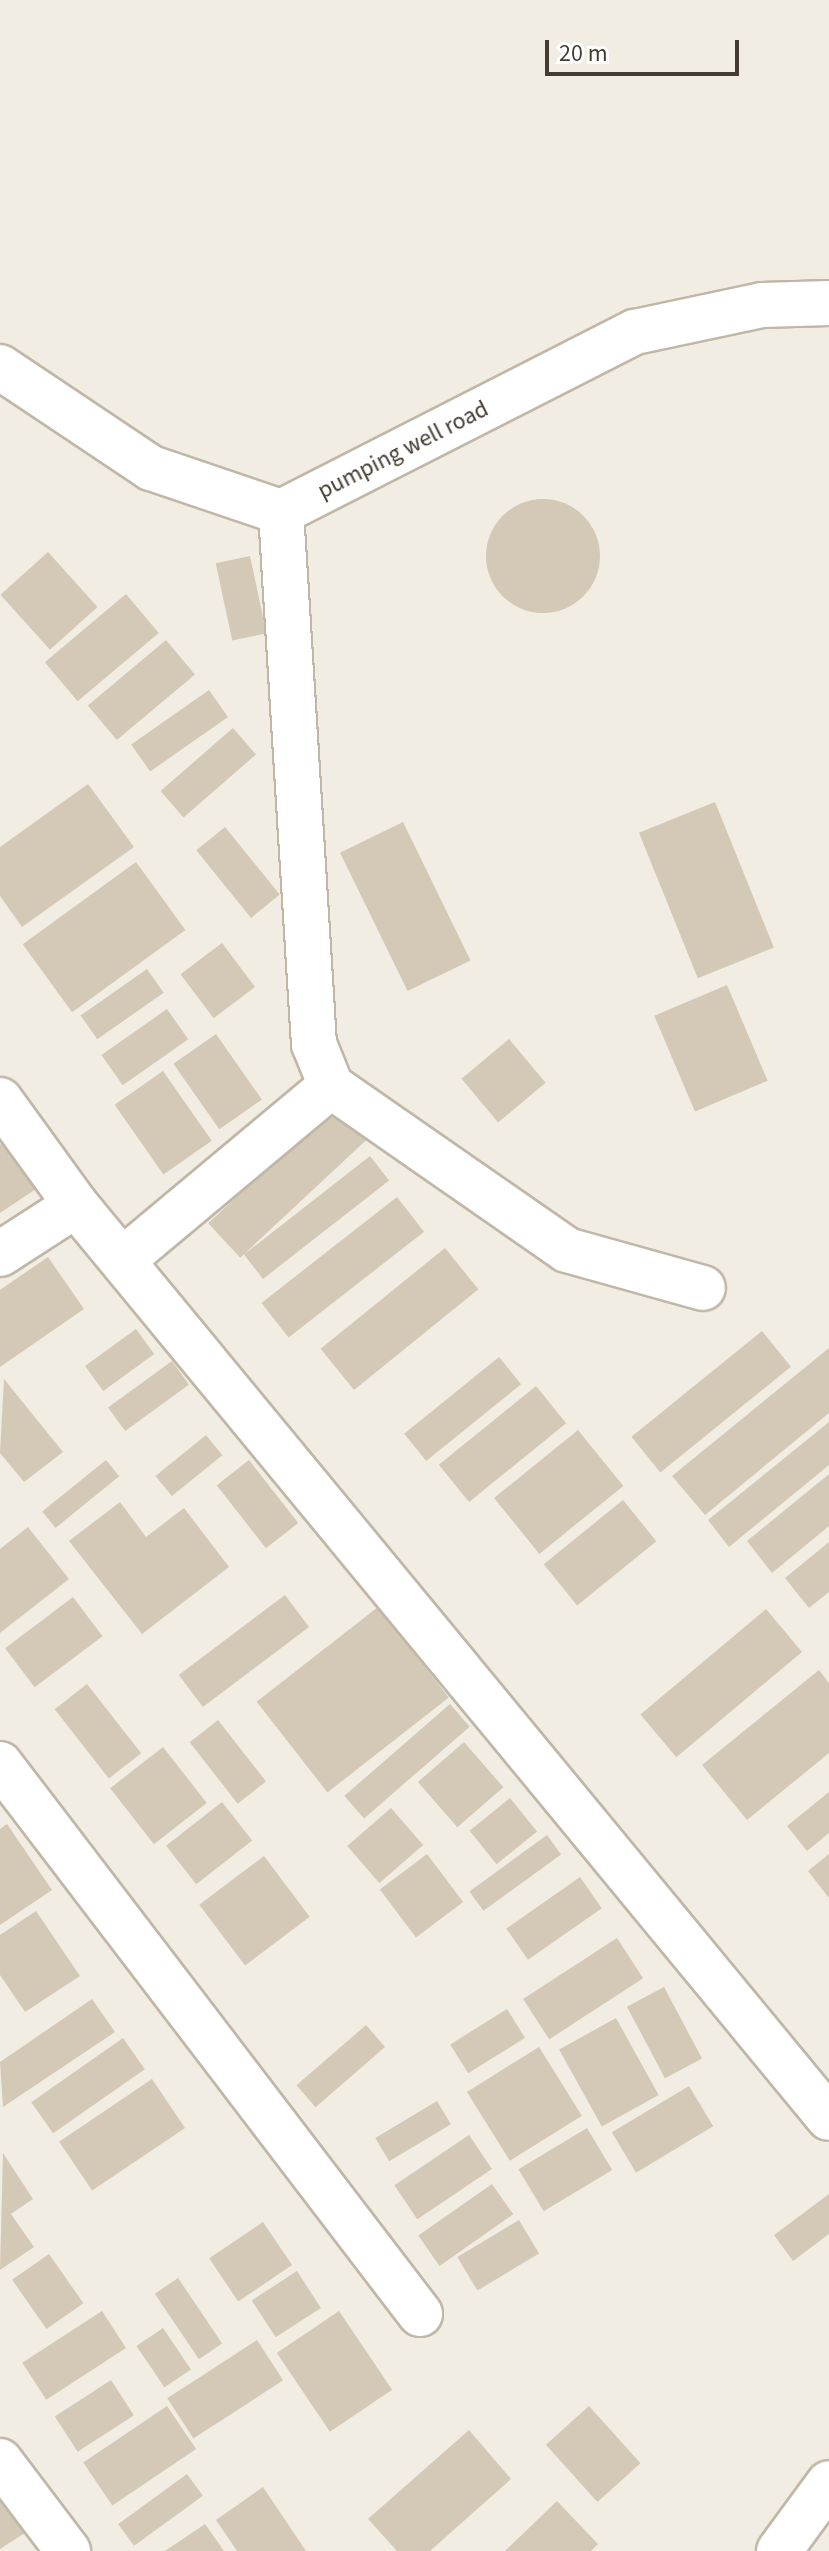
<!DOCTYPE html>
<style>
body{margin:0}
#map{position:relative;width:829px;height:2551px;overflow:hidden;background:#f2ede2;font-family:"Source Sans 3",sans-serif}
div>[style]{position:absolute}
.building>*{inset:0;background:#d4c8b7;transform-origin:0 0}
.round{border-radius:50%}
.roads{filter:drop-shadow(2px 0 #c1b7a7) drop-shadow(-2px 0 #c1b7a7) drop-shadow(0 2px #c1b7a7) drop-shadow(0 -2px #c1b7a7)}
.street>*{height:44px;margin:-22px;padding:0 22px;transform-origin:22px;border-radius:22px;background:#fff}
span{translate:-50% -50%;white-space:nowrap;text-align:center;line-height:1.15;-webkit-text-stroke:7px #fff;paint-order:stroke}
.street-label{font-size:24px;color:#443c32}
.scale{position:absolute;left:545px;top:40px;width:194px;height:36px;box-sizing:border-box;border:4px solid #443c32;border-top:0;padding-left:10px;font-size:24px;line-height:28px;white-space:nowrap;color:#443c32;-webkit-text-stroke:6px #fff;paint-order:stroke}
</style>
<div id="map">
<div class="building">
<i class="round" style="left:486px;top:499px;width:114px;height:114px"></i>
<i style="left:48px;top:552px;width:74px;height:64px;rotate:48deg"></i>
<i style="left:250px;top:556px;width:79px;height:35px;rotate:78deg"></i>
<i style="left:126px;top:594px;width:51px;height:106px;rotate:50deg"></i>
<i style="left:166px;top:640px;width:45px;height:102px;rotate:50deg"></i>
<i style="left:209px;top:690px;width:33px;height:95px;rotate:55deg"></i>
<i style="left:233px;top:728px;width:35px;height:96px;rotate:49deg"></i>
<i style="clip-path:polygon(88px 784px,134px 847px,22px 927px,0 896px,0 847px)"></i>
<i style="left:715px;top:802px;width:157px;height:82px;rotate:68deg"></i>
<i style="left:403px;top:822px;width:154px;height:70px;rotate:64deg"></i>
<i style="left:225px;top:827px;width:87px;height:37px;rotate:51deg"></i>
<i style="left:136px;top:862px;width:84px;height:140px;rotate:54deg"></i>
<i style="left:222px;top:943px;width:55px;height:52px;rotate:53deg"></i>
<i style="left:147px;top:969px;width:29px;height:81px;rotate:55deg"></i>
<i style="left:727px;top:985px;width:104px;height:79px;rotate:67deg"></i>
<i style="left:167px;top:1009px;width:37px;height:80px;rotate:55deg"></i>
<i style="left:216px;top:1034px;width:80px;height:52px;rotate:55deg"></i>
<i style="left:509px;top:1039px;width:57px;height:62px;rotate:50deg"></i>
<i style="left:163px;top:1071px;width:85px;height:59px;rotate:55deg"></i>
<i style="left:334px;top:1106px;width:47px;height:172px;rotate:47deg"></i>
<i style="clip-path:polygon(3px 1142px,36px 1189px,0 1213px,0 1145px)"></i>
<i style="left:370px;top:1156px;width:31px;height:160px;rotate:52deg"></i>
<i style="left:397px;top:1197px;width:44px;height:172px;rotate:52deg"></i>
<i style="left:445px;top:1248px;width:53px;height:160px;rotate:51deg"></i>
<i style="clip-path:polygon(48px 1257px,84px 1309px,0 1367px,0 1290px)"></i>
<i style="left:136px;top:1329px;width:31px;height:63px;rotate:54deg"></i>
<i style="left:762px;top:1331px;width:46px;height:168px;rotate:51deg"></i>
<i style="clip-path:polygon(829px 1348px,829px 1413px,705px 1515px,672px 1476px)"></i>
<i style="left:499px;top:1357px;width:35px;height:122px;rotate:51deg"></i>
<i style="left:172px;top:1361px;width:29px;height:79px;rotate:54deg"></i>
<i style="clip-path:polygon(4px 1379px,63px 1452px,24px 1482px,0 1453px)"></i>
<i style="left:536px;top:1386px;width:48px;height:125px;rotate:51deg"></i>
<i style="clip-path:polygon(829px 1422px,829px 1465px,729px 1547px,708px 1520px)"></i>
<i style="left:578px;top:1430px;width:72px;height:108px;rotate:51deg"></i>
<i style="left:206px;top:1435px;width:26px;height:65px;rotate:51deg"></i>
<i style="left:106px;top:1460px;width:21px;height:82px;rotate:51deg"></i>
<i style="left:249px;top:1460px;width:80px;height:41px;rotate:52deg"></i>
<i style="clip-path:polygon(829px 1474px,829px 1526px,772px 1573px,747px 1541px)"></i>
<i style="left:623px;top:1500px;width:53px;height:102px;rotate:51deg"></i>
<i style="clip-path:polygon(120px 1502px,146px 1537px,184px 1508px,229px 1567px,142px 1634px,69px 1541px)"></i>
<i style="clip-path:polygon(28px 1527px,69px 1579px,0 1633px,0 1549px)"></i>
<i style="clip-path:polygon(829px 1542px,829px 1592px,809px 1608px,785px 1578px)"></i>
<i style="left:285px;top:1595px;width:40px;height:133px;rotate:53deg"></i>
<i style="left:73px;top:1597px;width:49px;height:85px;rotate:53deg"></i>
<i style="left:378px;top:1607px;width:115px;height:154px;rotate:52deg"></i>
<i style="left:766px;top:1609px;width:56px;height:164px;rotate:50deg"></i>
<i style="clip-path:polygon(819px 1670px,829px 1683px,829px 1753px,747px 1820px,702px 1765px)"></i>
<i style="left:87px;top:1684px;width:88px;height:41px;rotate:52deg"></i>
<i style="left:450px;top:1704px;width:30px;height:140px;rotate:49deg"></i>
<i style="left:218px;top:1720px;width:78px;height:36px;rotate:52deg"></i>
<i style="left:464px;top:1742px;width:60px;height:61px;rotate:49deg"></i>
<i style="left:163px;top:1747px;width:71px;height:67px;rotate:52deg"></i>
<i style="clip-path:polygon(829px 1792px,829px 1833px,807px 1851px,787px 1826px)"></i>
<i style="left:510px;top:1798px;width:43px;height:52px;rotate:51deg"></i>
<i style="left:222px;top:1802px;width:49px;height:71px;rotate:52deg"></i>
<i style="left:391px;top:1808px;width:49px;height:58px;rotate:49deg"></i>
<i style="clip-path:polygon(7px 1824px,52px 1890px,0 1925px,0 1829px)"></i>
<i style="left:547px;top:1835px;width:24px;height:96px;rotate:54deg"></i>
<i style="left:427px;top:1854px;width:60px;height:59px;rotate:53deg"></i>
<i style="clip-path:polygon(829px 1854px,829px 1898px,808px 1871px)"></i>
<i style="left:264px;top:1856px;width:76px;height:81px;rotate:53deg"></i>
<i style="left:580px;top:1877px;width:38px;height:90px;rotate:55deg"></i>
<i style="clip-path:polygon(36px 1911px,80px 1976px,25px 2012px,0 1975px,0 1935px)"></i>
<i style="left:617px;top:1938px;width:48px;height:112px;rotate:57deg"></i>
<i style="left:664px;top:1987px;width:81px;height:42px;rotate:62deg"></i>
<i style="clip-path:polygon(92px 1999px,115px 2032px,3px 2107px,0 2062px)"></i>
<i style="left:507px;top:2009px;width:34px;height:67px;rotate:58deg"></i>
<i style="left:616px;top:2018px;width:88px;height:65px;rotate:61deg"></i>
<i style="left:366px;top:2025px;width:29px;height:92px;rotate:49deg"></i>
<i style="left:123px;top:2038px;width:38px;height:112px;rotate:55deg"></i>
<i style="left:539px;top:2047px;width:81px;height:85px;rotate:58deg"></i>
<i style="left:152px;top:2079px;width:59px;height:112px;rotate:56deg"></i>
<i style="left:689px;top:2086px;width:47px;height:90px;rotate:59deg"></i>
<i style="left:437px;top:2101px;width:27px;height:72px;rotate:59deg"></i>
<i style="left:587px;top:2128px;width:49px;height:80px;rotate:59deg"></i>
<i style="left:469px;top:2135px;width:41px;height:90px;rotate:56deg"></i>
<i style="clip-path:polygon(3px 2153px,33px 2199px,11px 2214px,34px 2247px,0 2270px)"></i>
<i style="left:492px;top:2184px;width:37px;height:90px;rotate:55deg"></i>
<i style="clip-path:polygon(829px 2194px,829px 2234px,793px 2261px,774px 2235px)"></i>
<i style="left:519px;top:2220px;width:39px;height:72px;rotate:59deg"></i>
<i style="left:263px;top:2222px;width:52px;height:65px;rotate:56deg"></i>
<i style="left:49px;top:2254px;width:60px;height:45px;rotate:55deg"></i>
<i style="left:297px;top:2271px;width:44px;height:54px;rotate:57deg"></i>
<i style="left:178px;top:2278px;width:79px;height:28px;rotate:56deg"></i>
<i style="left:102px;top:2311px;width:44px;height:95px;rotate:57deg"></i>
<i style="left:339px;top:2311px;width:95px;height:75px;rotate:56deg"></i>
<i style="left:163px;top:2328px;width:50px;height:32px;rotate:56deg"></i>
<i style="left:257px;top:2340px;width:48px;height:107px;rotate:57deg"></i>
<i style="left:111px;top:2380px;width:42px;height:67px;rotate:57deg"></i>
<i style="left:167px;top:2406px;width:52px;height:101px;rotate:56deg"></i>
<i style="left:589px;top:2406px;width:77px;height:58px;rotate:48deg"></i>
<i style="clip-path:polygon(469px 2430px,511px 2479px,430px 2551px,397px 2551px,368px 2519px)"></i>
<i style="left:187px;top:2474px;width:27px;height:85px;rotate:54deg"></i>
<i style="clip-path:polygon(263px 2487px,306px 2551px,237px 2551px,216px 2520px)"></i>
<i style="clip-path:polygon(0 2490px,28px 2531px,0 2549px)"></i>
<i style="clip-path:polygon(557px 2501px,598px 2544px,591px 2551px,505px 2551px)"></i>
<i style="clip-path:polygon(205px 2524px,224px 2551px,165px 2551px)"></i>
</div>
<div class="roads">
<div class="street">
<i style="left:0;top:367px;width:182px;rotate:33.8deg"></i>
<i style="left:151px;top:468px;width:137px;rotate:18.7deg"></i>
<i style="left:281px;top:512px;width:397px;rotate:-27deg"></i>
<i style="left:635px;top:332px;width:130px;rotate:-12deg"></i>
<i style="left:762px;top:305px;width:67px;rotate:-1.7deg"></i>
<i style="left:331px;top:1086px;width:287px;rotate:34.8deg"></i>
<i style="left:567px;top:1250px;width:141px;rotate:15.6deg"></i>
<i style="left:0;top:1100px;width:130px;rotate:54.1deg"></i>
<i style="left:76px;top:1205px;width:1183px;rotate:50.49deg"></i>
<i style="left:0;top:1254px;width:90px;rotate:-32.8deg"></i>
<i style="left:125px;top:1258px;width:268px;rotate:-39.9deg"></i>
<i style="left:331px;top:1086px;width:45px;rotate:-112deg"></i>
<i style="left:314px;top:1044px;width:533px;rotate:-93.55deg"></i>
<i style="left:0;top:1764px;width:692px;rotate:52.63deg"></i>
<i style="left:0;top:2461px;width:113px;rotate:52.9deg"></i>
<i style="left:779px;top:2551px;width:84px;rotate:-53.7deg"></i>
</div>
</div>
<div class="street-label">
<span style="left:403px;top:450px;rotate:-27deg">pumping well road</span>
</div>
<div class="scale">20 m</div>
</div>
